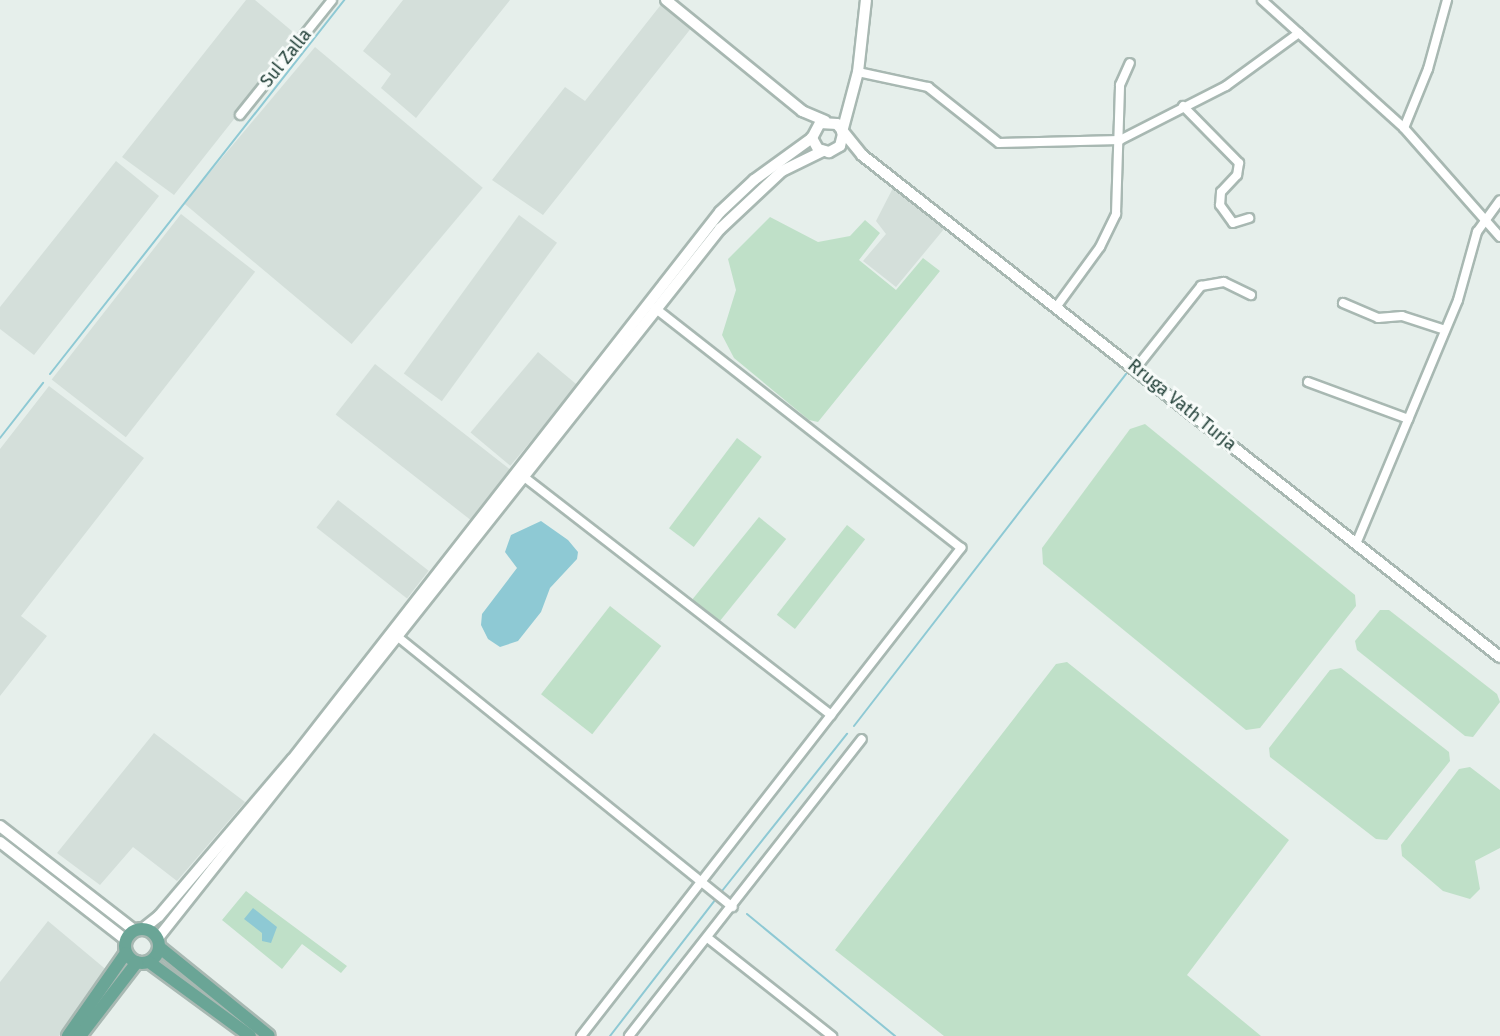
<!DOCTYPE html>
<style>
body{margin:0}
#map{position:relative;width:1500px;height:1036px;overflow:hidden;background:#e6efeb;font-family:"Fira Sans",sans-serif}
div>[style]{position:absolute}
.built>*{inset:0;background:#d4dfda;transform-origin:0 0}
.green>*{inset:0;background:#bfe0c8;transform-origin:0 0}
.water>*{inset:0;background:#8ec9d4}
.stream>*{height:2px;margin:-1px;padding:0 1px;transform-origin:1px;border-radius:1px;background:#8ec9d4}
.roads{filter:drop-shadow(2px 0 #a8b8b2) drop-shadow(-2px 0 #a8b8b2) drop-shadow(0 2px #a8b8b2) drop-shadow(0 -2px #a8b8b2)}
.minor>*{height:8px;margin:-4px;padding:0 4px;transform-origin:4px;border-radius:4px;background:#fff}
.tertiary>*{height:10px;margin:-5px;padding:0 5px;transform-origin:5px;border-radius:5px;background:#fff}
.primary>*{height:12px;margin:-6px;padding:0 6px;transform-origin:6px;border-radius:6px;background:#6aa596}
.primary>.ring{margin:-6px;padding:0;box-sizing:content-box;background:none;border:12px solid #6aa596;border-radius:50%}
span{translate:-50% -50%;white-space:nowrap;text-align:center;line-height:1.15;-webkit-text-stroke:6px #f7fbf9;paint-order:stroke}
.street-label{font-size:18px;color:#24423a}
</style>
<div id="map">
<div class="built">
<i style="clip-path:polygon(246px 0,255px 0,299px 37px,174px 195px,122px 157px)"></i>
<i style="clip-path:polygon(403px 0,510px 0,416px 118px,381px 88px,391px 74px,363px 51px)"></i>
<i style="clip-path:polygon(663px 2px,692px 27px,543px 215px,492px 180px,565px 87px,585px 101px)"></i>
<i style="left:315px;top:47px;width:219px;height:204px;rotate:40deg"></i>
<i style="clip-path:polygon(116px 161px,159px 196px,34px 355px,0 329px,0 307px)"></i>
<i style="clip-path:polygon(895px 184px,949px 223px,896px 287px,863px 261px,886px 234px,876px 221px)"></i>
<i style="left:181px;top:214px;width:94px;height:210px;rotate:38deg"></i>
<i style="left:519px;top:215px;width:47px;height:196px;rotate:36deg"></i>
<i style="left:538px;top:352px;width:52px;height:105px;rotate:40deg"></i>
<i style="left:375px;top:364px;width:171px;height:64px;rotate:38deg"></i>
<i style="clip-path:polygon(49px 386px,144px 458px,21px 616px,47px 636px,0 696px,0 449px)"></i>
<i style="left:338px;top:500px;width:115px;height:35px;rotate:38deg"></i>
<i style="clip-path:polygon(154px 733px,245px 802px,177px 881px,133px 847px,100px 885px,57px 853px)"></i>
<i style="clip-path:polygon(48px 921px,109px 972px,59px 1036px,0 1036px,0 982px)"></i>
</div>
<div class="green">
<i style="clip-path:polygon(770px 217px,818px 242px,850px 236px,865px 220px,880px 233px,859px 260px,896px 290px,923px 258px,940px 271px,818px 422px,809px 420px,734px 358px,722px 335px,736px 290px,728px 259px)"></i>
<i style="clip-path:polygon(1145px 424px,1355px 595px,1356px 606px,1260px 728px,1246px 730px,1043px 564px,1042px 548px,1130px 429px)"></i>
<i style="left:737px;top:438px;width:31px;height:113px;rotate:37deg"></i>
<i style="left:759px;top:517px;width:35px;height:106px;rotate:39deg"></i>
<i style="left:847px;top:525px;width:23px;height:114px;rotate:38deg"></i>
<i style="left:610px;top:606px;width:65px;height:112px;rotate:38deg"></i>
<i style="clip-path:polygon(1380px 610px,1389px 610px,1497px 694px,1500px 702px,1473px 737px,1465px 736px,1357px 650px,1355px 641px)"></i>
<i style="clip-path:polygon(1067px 662px,1289px 840px,1187px 975px,1261px 1036px,944px 1036px,835px 950px,1056px 664px)"></i>
<i style="clip-path:polygon(1341px 668px,1449px 752px,1450px 761px,1387px 840px,1376px 839px,1270px 757px,1269px 748px,1330px 670px)"></i>
<i style="clip-path:polygon(1470px 767px,1500px 790px,1500px 848px,1475px 861px,1480px 889px,1470px 899px,1443px 891px,1402px 856px,1401px 845px,1459px 769px)"></i>
<i style="clip-path:polygon(246px 891px,347px 966px,341px 973px,302px 944px,282px 969px,222px 920px)"></i>
</div>
<div class="water">
<i style="clip-path:polygon(541px 521px,568px 540px,578px 552px,577px 559px,550px 588px,541px 612px,518px 641px,500px 647px,488px 639px,481px 625px,482px 614px,517px 568px,505px 552px,511px 535px)"></i>
<i style="clip-path:polygon(253px 908px,277px 927px,271px 943px,262px 941px,262px 933px,244px 919px)"></i>
</div>
<div class="stream">
<i style="left:50px;top:374px;width:476px;rotate:-51.8deg"></i>
<i style="left:0;top:438px;width:70px;rotate:-52deg"></i>
<i style="left:854px;top:726px;width:445px;rotate:-52.3deg"></i>
<i style="left:722px;top:891px;width:201px;rotate:-51.5deg"></i>
<i style="left:747px;top:914px;width:192px;rotate:39.5deg"></i>
<i style="left:610px;top:1036px;width:172px;rotate:-52.3deg"></i>
</div>
<div class="roads">
<div class="minor">
<i style="left:1262px;top:0;width:191px;rotate:42deg"></i>
<i style="left:1404px;top:128px;width:145px;rotate:48.6deg"></i>
<i style="left:858px;top:72px;width:72px;rotate:12.1deg"></i>
<i style="left:928px;top:87px;width:90px;rotate:38.3deg"></i>
<i style="left:999px;top:143px;width:121px;rotate:-1.4deg"></i>
<i style="left:1120px;top:140px;width:119px;rotate:-27deg"></i>
<i style="left:1226px;top:86px;width:90px;rotate:-36deg"></i>
<i style="left:1183px;top:106px;width:80px;rotate:45.5deg"></i>
<i style="left:1239px;top:163px;width:12px;rotate:99deg"></i>
<i style="left:1237px;top:175px;width:23px;rotate:133deg"></i>
<i style="left:1221px;top:192px;width:13px;rotate:94deg"></i>
<i style="left:1220px;top:205px;width:22px;rotate:54deg"></i>
<i style="left:1233px;top:223px;width:17px;rotate:-17deg"></i>
<i style="left:240px;top:115px;width:147px;rotate:-51.3deg"></i>
<i style="left:1404px;top:128px;width:64px;rotate:-67.9deg"></i>
<i style="left:1428px;top:69px;width:72px;rotate:-74.6deg"></i>
<i style="left:1343px;top:303px;width:38px;rotate:23deg"></i>
<i style="left:1378px;top:318px;width:24px;rotate:-5deg"></i>
<i style="left:1402px;top:316px;width:45px;rotate:18deg"></i>
<i style="left:1057px;top:306px;width:73px;rotate:-53.9deg"></i>
<i style="left:1100px;top:247px;width:37px;rotate:-64deg"></i>
<i style="left:1116px;top:214px;width:129px;rotate:-88.2deg"></i>
<i style="left:1120px;top:85px;width:24px;rotate:-66deg"></i>
<i style="left:1136px;top:368px;width:105px;rotate:-51.6deg"></i>
<i style="left:1201px;top:286px;width:23px;rotate:-10deg"></i>
<i style="left:1224px;top:282px;width:30px;rotate:26deg"></i>
<i style="left:1308px;top:382px;width:107px;rotate:20.3deg"></i>
<i style="left:523px;top:476px;width:390px;rotate:37.8deg"></i>
<i style="left:1356px;top:544px;width:264px;rotate:-67.3deg"></i>
<i style="left:1458px;top:300px;width:71px;rotate:-74.4deg"></i>
<i style="left:1477px;top:232px;width:39px;rotate:-54deg"></i>
<i style="left:398px;top:637px;width:430px;rotate:38.9deg"></i>
<i style="left:709px;top:939px;width:157px;rotate:38.3deg"></i>
<i style="left:581px;top:1036px;width:619px;rotate:-52.09deg"></i>
<i style="left:961px;top:548px;width:389px;rotate:-141.9deg"></i>
<i style="left:629px;top:1036px;width:377px;rotate:-51.9deg"></i>
</div>
<div class="tertiary">
<i style="left:666px;top:0;width:176px;rotate:39.2deg"></i>
<i style="left:802px;top:111px;width:25px;rotate:23deg"></i>
<i style="left:842px;top:132px;width:62px;rotate:-75.1deg"></i>
<i style="left:858px;top:72px;width:72px;rotate:-83.7deg"></i>
<i style="left:843px;top:134px;width:12px;rotate:104deg"></i>
<i style="left:840px;top:146px;width:13px;rotate:151deg"></i>
<i style="left:829px;top:152px;width:11px;rotate:-165deg"></i>
<i style="left:818px;top:149px;width:13px;rotate:-119deg"></i>
<i style="left:812px;top:138px;width:17px;rotate:-62deg"></i>
<i style="left:820px;top:123px;width:17px;rotate:3deg"></i>
<i style="left:837px;top:124px;width:40px;rotate:51deg"></i>
<i style="left:862px;top:155px;width:812px;rotate:38.2deg"></i>
<i style="left:0;top:826px;width:170px;rotate:37.8deg"></i>
<i style="left:0;top:842px;width:160px;rotate:37.9deg"></i>
<i style="left:144px;top:928px;width:19px;rotate:-39deg"></i>
<i style="left:159px;top:916px;width:205px;rotate:-49.6deg"></i>
<i style="left:292px;top:760px;width:695px;rotate:-52.01deg"></i>
<i style="left:720px;top:212px;width:47px;rotate:-43.3deg"></i>
<i style="left:754px;top:180px;width:72px;rotate:-35.9deg"></i>
<i style="left:158px;top:938px;width:905px;rotate:-51.6deg"></i>
<i style="left:720px;top:229px;width:85px;rotate:-43.1deg"></i>
<i style="left:782px;top:171px;width:46px;rotate:-26deg"></i>
</div>
<div class="primary">
<i class="ring" style="left:125px;top:929px;width:22px;height:22px"></i>
<i style="left:159px;top:947px;width:141px;rotate:39deg"></i>
<i style="left:149px;top:962px;width:125px;rotate:36.2deg"></i>
<i style="left:68px;top:1036px;width:101px;rotate:-55.1deg"></i>
<i style="left:80px;top:1036px;width:93px;rotate:-52.4deg"></i>
</div>
</div>
<div class="street-label">
<span style="left:286px;top:58px;rotate:-51deg">Sul Zalla</span>
<span style="left:1182px;top:405px;rotate:39deg">Rruga Vath Turja</span>
</div>
</div>
